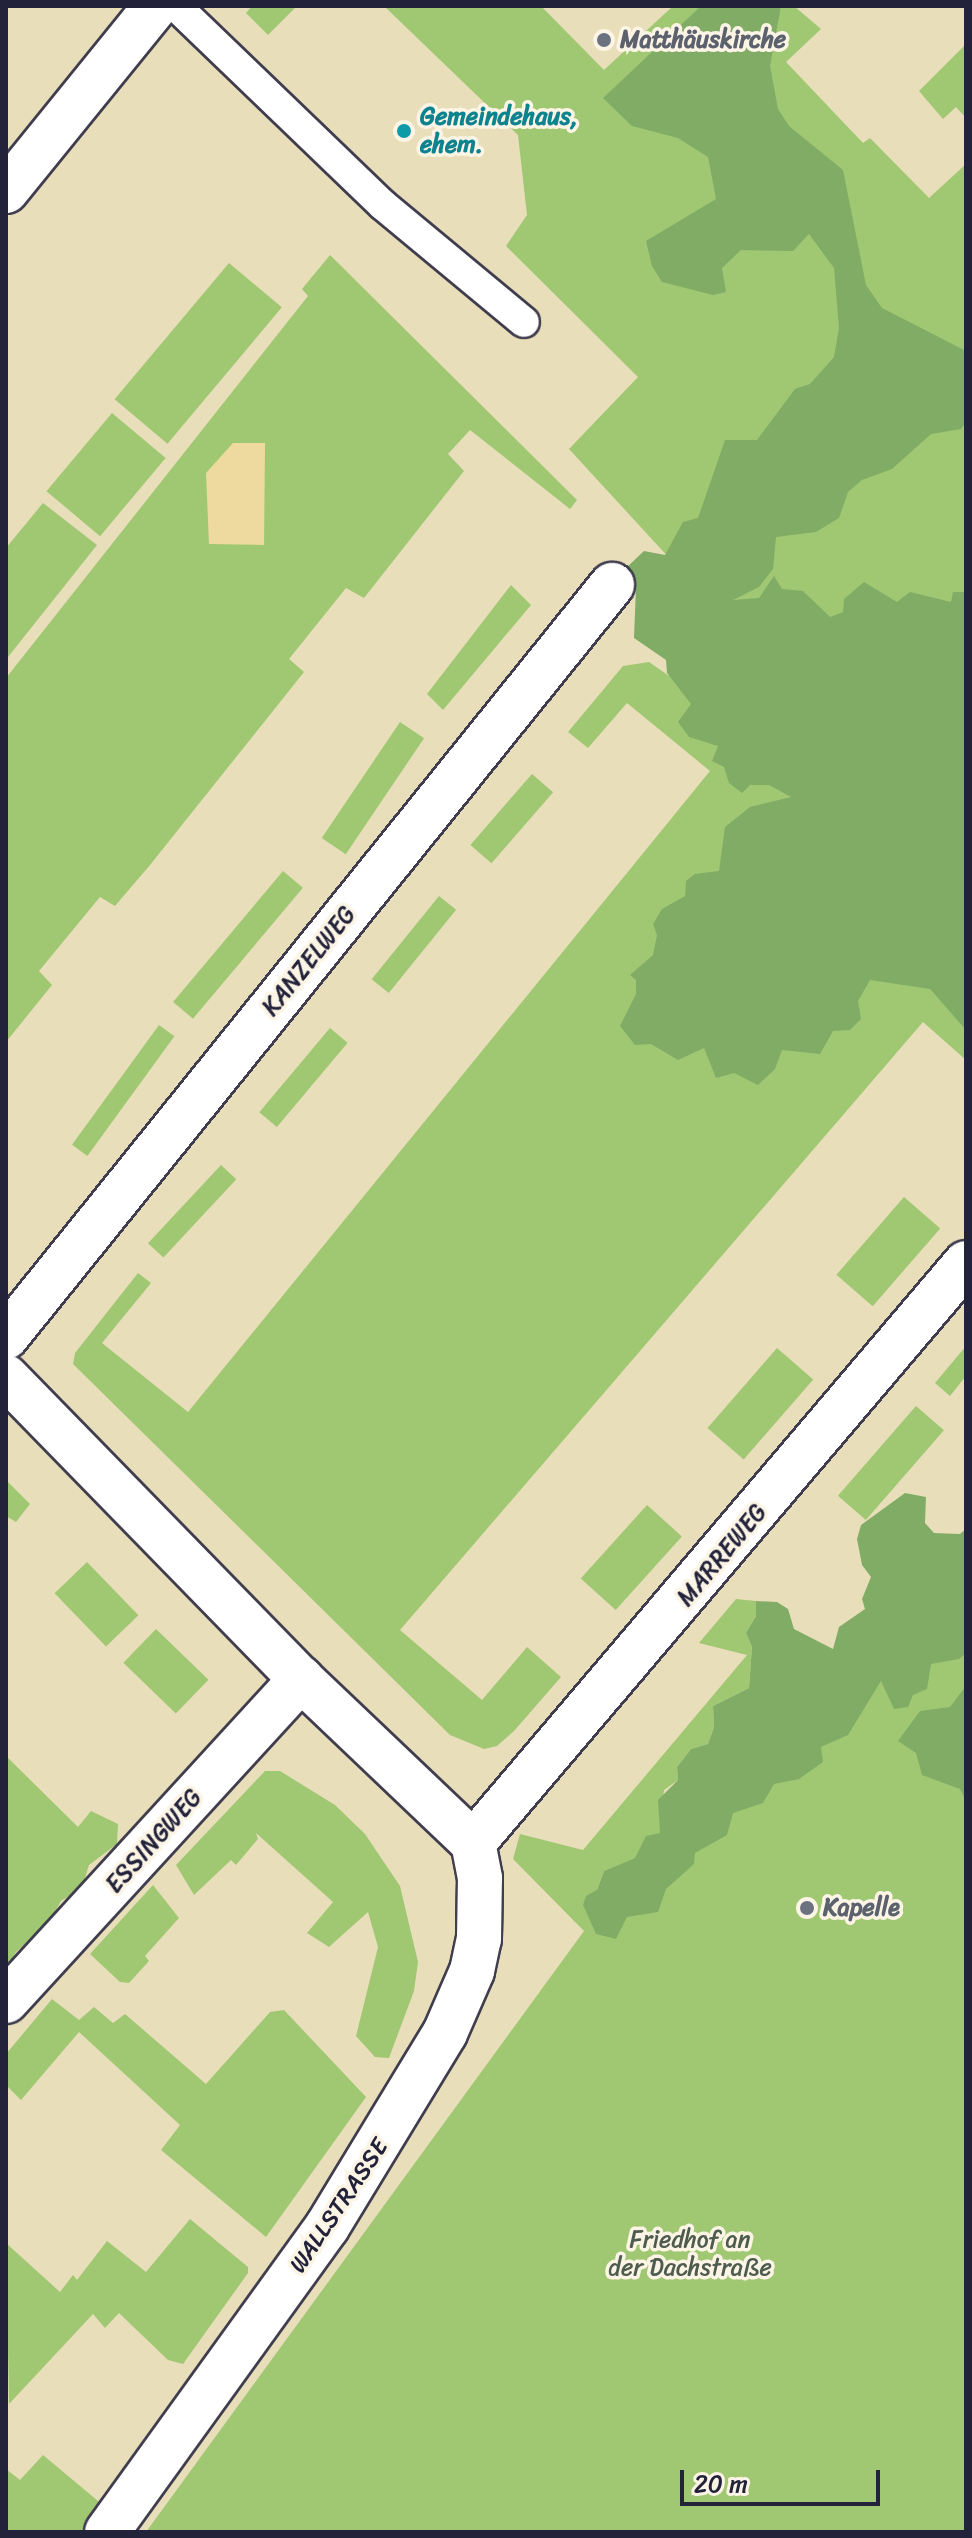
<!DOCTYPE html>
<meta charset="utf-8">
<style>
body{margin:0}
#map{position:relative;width:972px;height:2538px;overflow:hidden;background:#e8deba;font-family:Sriracha,sans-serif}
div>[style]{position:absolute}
.green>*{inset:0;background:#a0c873;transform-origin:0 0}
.forest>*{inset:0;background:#80ac65}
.sand>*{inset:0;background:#eeda9e}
.roads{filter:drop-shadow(2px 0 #403e4e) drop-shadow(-2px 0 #403e4e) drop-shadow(0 2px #403e4e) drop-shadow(0 -2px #403e4e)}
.lane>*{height:30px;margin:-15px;padding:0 15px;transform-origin:15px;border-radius:15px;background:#fff}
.street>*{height:44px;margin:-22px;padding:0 22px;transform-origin:22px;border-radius:22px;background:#fff}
.secondary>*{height:44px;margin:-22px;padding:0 22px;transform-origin:22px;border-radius:22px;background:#fff}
.dots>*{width:22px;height:22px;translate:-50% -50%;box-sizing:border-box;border:4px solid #fcf5e5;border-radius:50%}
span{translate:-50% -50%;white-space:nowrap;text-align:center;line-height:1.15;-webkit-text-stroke:7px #fcf5e5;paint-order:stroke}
.worship-label{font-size:24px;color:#5b616d;font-weight:700}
.left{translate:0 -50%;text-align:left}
.culture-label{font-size:24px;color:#0d838f;font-weight:700}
.street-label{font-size:24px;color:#22223b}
.park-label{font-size:24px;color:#4e5c4f}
.frame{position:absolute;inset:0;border:8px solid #22223b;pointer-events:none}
.scale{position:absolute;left:680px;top:2470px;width:200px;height:36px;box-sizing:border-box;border:4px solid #22223b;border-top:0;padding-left:10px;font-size:24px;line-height:28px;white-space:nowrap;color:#22223b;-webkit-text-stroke:6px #fcf5e5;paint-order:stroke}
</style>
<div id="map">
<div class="green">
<i style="clip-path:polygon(252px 6px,297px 6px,268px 35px,246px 13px)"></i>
<i style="clip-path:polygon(384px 6px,541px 6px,604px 70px,673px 6px,794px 6px,821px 29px,786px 62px,863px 143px,870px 138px,929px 198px,966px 164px,966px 861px,694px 585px,569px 449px,638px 377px,506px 246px,527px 215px,518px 135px)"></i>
<i style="clip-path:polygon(966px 44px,966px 118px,956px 107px,943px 119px,919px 91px)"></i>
<i style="clip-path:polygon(330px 255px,577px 500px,570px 509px,470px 430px,448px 454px,464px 471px,364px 598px,346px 588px,289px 659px,304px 672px,150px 865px,115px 906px,100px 897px,39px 971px,52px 985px,6px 1042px,6px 678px,308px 296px,302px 289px)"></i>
<i style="left:229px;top:263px;width:69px;height:178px;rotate:40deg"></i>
<i style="left:112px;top:413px;width:70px;height:102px;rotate:40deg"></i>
<i style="clip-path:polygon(43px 503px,97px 545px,8px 657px,6px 548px)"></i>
<i style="clip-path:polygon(511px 585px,531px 605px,443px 710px,427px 694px)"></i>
<i style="clip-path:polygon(649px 662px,675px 680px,966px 974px,966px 1060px,923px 1022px,400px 1630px,482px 1700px,527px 1647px,561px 1677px,514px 1731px,497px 1746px,484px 1749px,450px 1735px,73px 1364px,75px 1353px,138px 1273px,151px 1283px,102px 1343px,188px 1412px,710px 771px,627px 703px,588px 748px,568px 732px,623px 666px)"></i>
<i style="left:400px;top:722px;width:29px;height:140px;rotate:34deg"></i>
<i style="left:532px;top:774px;width:28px;height:94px;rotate:41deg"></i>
<i style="left:283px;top:871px;width:26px;height:171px;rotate:40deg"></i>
<i style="left:439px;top:896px;width:22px;height:107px;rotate:39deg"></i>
<i style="left:159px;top:1025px;width:19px;height:148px;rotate:36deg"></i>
<i style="left:330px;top:1028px;width:23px;height:110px;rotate:40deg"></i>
<i style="left:221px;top:1165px;width:21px;height:107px;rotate:43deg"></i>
<i style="left:904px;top:1197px;width:48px;height:103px;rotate:41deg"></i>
<i style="clip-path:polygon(966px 1346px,966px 1376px,950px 1396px,935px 1383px)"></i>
<i style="left:777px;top:1348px;width:48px;height:106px;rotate:41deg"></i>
<i style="left:916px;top:1406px;width:37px;height:119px;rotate:41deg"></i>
<i style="clip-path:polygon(6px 1480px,30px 1504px,16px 1522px,6px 1516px)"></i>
<i style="left:647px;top:1505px;width:47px;height:99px;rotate:42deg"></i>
<i style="left:87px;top:1562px;width:74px;height:45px;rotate:46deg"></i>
<i style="clip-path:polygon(966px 1581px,966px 2532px,146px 2532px,584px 1931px,513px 1859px,520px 1834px,583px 1850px,747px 1655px,699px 1643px,736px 1599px,756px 1601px,756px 1616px,746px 1633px,752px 1647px,749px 1688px,713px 1706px,714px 1727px,708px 1744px,691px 1749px,677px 1767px,678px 1780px,664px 1790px,660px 1833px,636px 1858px,604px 1871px,597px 1890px,583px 1905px)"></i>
<i style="left:156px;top:1629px;width:73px;height:47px;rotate:44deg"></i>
<i style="clip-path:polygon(6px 1756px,78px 1827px,91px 1811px,118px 1824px,117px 1844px,89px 1865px,82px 1888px,61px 1901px,49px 1922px,16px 1952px,6px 1969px)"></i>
<i style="clip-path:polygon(265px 1771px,280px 1771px,335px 1805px,365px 1834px,400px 1886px,418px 1962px,414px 1991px,389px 2058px,375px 2057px,356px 2036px,378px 1947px,368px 1912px,329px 1947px,307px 1933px,333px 1902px,256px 1833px,258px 1839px,236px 1865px,231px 1860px,194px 1895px,176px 1865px)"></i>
<i style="clip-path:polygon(153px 1885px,179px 1918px,145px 1956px,149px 1961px,129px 1983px,120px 1982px,90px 1954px)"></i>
<i style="clip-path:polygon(52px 1999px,79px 2020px,94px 2007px,113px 2023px,125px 2014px,206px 2084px,270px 2012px,284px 2010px,366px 2097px,266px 2237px,161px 2150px,180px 2125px,79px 2032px,21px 2100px,6px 2085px,6px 2054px)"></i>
<i style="clip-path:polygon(190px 2219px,248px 2267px,248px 2273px,183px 2364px,168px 2360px,119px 2313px,105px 2328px,93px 2314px,9px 2404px,6px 2243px,60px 2292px,73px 2275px,77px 2280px,107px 2241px,146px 2272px)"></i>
<i style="clip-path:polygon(43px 2455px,104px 2506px,89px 2532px,6px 2532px,6px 2469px,20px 2480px)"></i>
</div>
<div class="forest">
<i style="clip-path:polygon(701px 6px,781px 6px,770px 66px,778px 109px,789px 126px,843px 170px,866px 285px,882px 308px,966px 351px,966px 422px,961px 429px,931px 434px,892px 469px,862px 480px,848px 492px,839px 518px,816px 532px,776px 537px,773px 569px,759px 587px,733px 600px,759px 598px,774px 576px,782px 589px,803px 591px,830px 617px,843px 612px,844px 599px,864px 582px,897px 602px,910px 592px,951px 602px,953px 592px,966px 592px,966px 1030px,930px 989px,870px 980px,858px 1001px,861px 1019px,850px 1030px,833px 1031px,820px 1054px,782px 1050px,775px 1069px,758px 1085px,734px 1073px,716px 1078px,704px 1048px,678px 1060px,651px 1044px,635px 1045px,620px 1026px,636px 994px,636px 980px,630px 975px,653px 955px,657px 935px,653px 924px,662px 909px,685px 896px,686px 881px,695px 874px,719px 871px,725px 827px,750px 807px,791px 797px,769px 785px,750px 785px,742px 793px,729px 783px,724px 767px,712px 761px,718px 746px,689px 737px,678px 722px,691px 704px,667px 673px,666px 660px,634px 638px,636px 587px,625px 569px,644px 551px,665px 555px,683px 522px,698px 518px,725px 440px,757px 440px,795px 389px,810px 384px,834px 357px,839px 328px,834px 268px,809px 234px,793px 251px,741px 250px,722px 268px,726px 292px,713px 295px,662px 282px,652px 266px,646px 241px,716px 199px,708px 157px,678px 138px,632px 126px,603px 98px)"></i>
<i style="clip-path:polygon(905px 1493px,926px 1497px,925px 1523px,934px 1533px,960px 1534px,966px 1529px,966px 1653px,959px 1659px,931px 1664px,927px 1689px,913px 1695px,908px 1707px,894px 1709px,881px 1681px,848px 1735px,821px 1747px,823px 1762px,799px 1779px,774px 1784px,763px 1803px,733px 1813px,727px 1835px,695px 1853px,694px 1864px,666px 1889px,658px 1912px,627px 1917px,616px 1939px,596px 1934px,583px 1905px,586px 1896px,597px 1890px,604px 1871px,635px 1858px,646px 1836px,660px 1833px,658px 1800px,678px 1780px,677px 1767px,691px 1749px,708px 1744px,714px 1727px,713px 1706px,749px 1688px,752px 1647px,746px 1633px,756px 1616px,756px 1601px,777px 1602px,788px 1609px,794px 1629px,833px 1649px,839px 1627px,865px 1609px,862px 1599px,871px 1577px,862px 1565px,857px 1539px,861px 1525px)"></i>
<i style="clip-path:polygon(966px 1686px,966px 1801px,960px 1789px,922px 1775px,916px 1753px,898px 1741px,920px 1711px,950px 1707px)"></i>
</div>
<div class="sand">
<i style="clip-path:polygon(233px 443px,265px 443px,264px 545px,209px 544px,206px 473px)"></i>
</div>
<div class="roads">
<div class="lane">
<i style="left:176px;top:6px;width:287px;rotate:43.9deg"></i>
<i style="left:383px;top:205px;width:183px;rotate:39.7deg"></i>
</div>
<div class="street">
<i style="left:6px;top:1337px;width:966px;rotate:-51.14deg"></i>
<i style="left:6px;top:1377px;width:422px;rotate:45.7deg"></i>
<i style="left:301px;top:1679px;width:238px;rotate:43.6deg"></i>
<i style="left:473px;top:1843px;width:761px;rotate:-49.64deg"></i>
<i style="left:6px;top:2001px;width:437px;rotate:-47.5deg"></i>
<i style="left:107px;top:2532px;width:376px;rotate:-54.2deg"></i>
<i style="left:327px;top:2227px;width:227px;rotate:-58.7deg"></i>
<i style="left:445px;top:2033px;width:68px;rotate:-66.5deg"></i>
<i style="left:472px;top:1971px;width:33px;rotate:-78deg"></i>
<i style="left:479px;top:1939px;width:61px;rotate:-89.1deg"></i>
<i style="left:480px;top:1878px;width:36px;rotate:-101deg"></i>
</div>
<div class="secondary">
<i style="left:6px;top:191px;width:238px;rotate:-51deg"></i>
</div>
</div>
<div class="dots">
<i style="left:604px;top:40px;background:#6b7280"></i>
<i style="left:404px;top:131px;background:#0f9aa8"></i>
<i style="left:807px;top:1908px;background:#6b7280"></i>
</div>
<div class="worship-label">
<span class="left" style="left:620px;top:40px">Matthäuskirche</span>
<span class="left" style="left:823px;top:1908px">Kapelle</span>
</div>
<div class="culture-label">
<span class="left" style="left:420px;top:131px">Gemeindehaus,<br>ehem.</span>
</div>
<div class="street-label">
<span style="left:309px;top:961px;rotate:-51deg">KANZELWEG</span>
<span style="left:722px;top:1555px;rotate:-50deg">MARREWEG</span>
<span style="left:154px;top:1841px;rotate:-48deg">ESSINGWEG</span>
<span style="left:339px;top:2206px;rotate:-56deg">WALLSTRASSE</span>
</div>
<div class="park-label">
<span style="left:690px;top:2254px">Friedhof an<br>der Dachstraße</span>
</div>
<div class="frame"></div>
<div class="scale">20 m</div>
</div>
